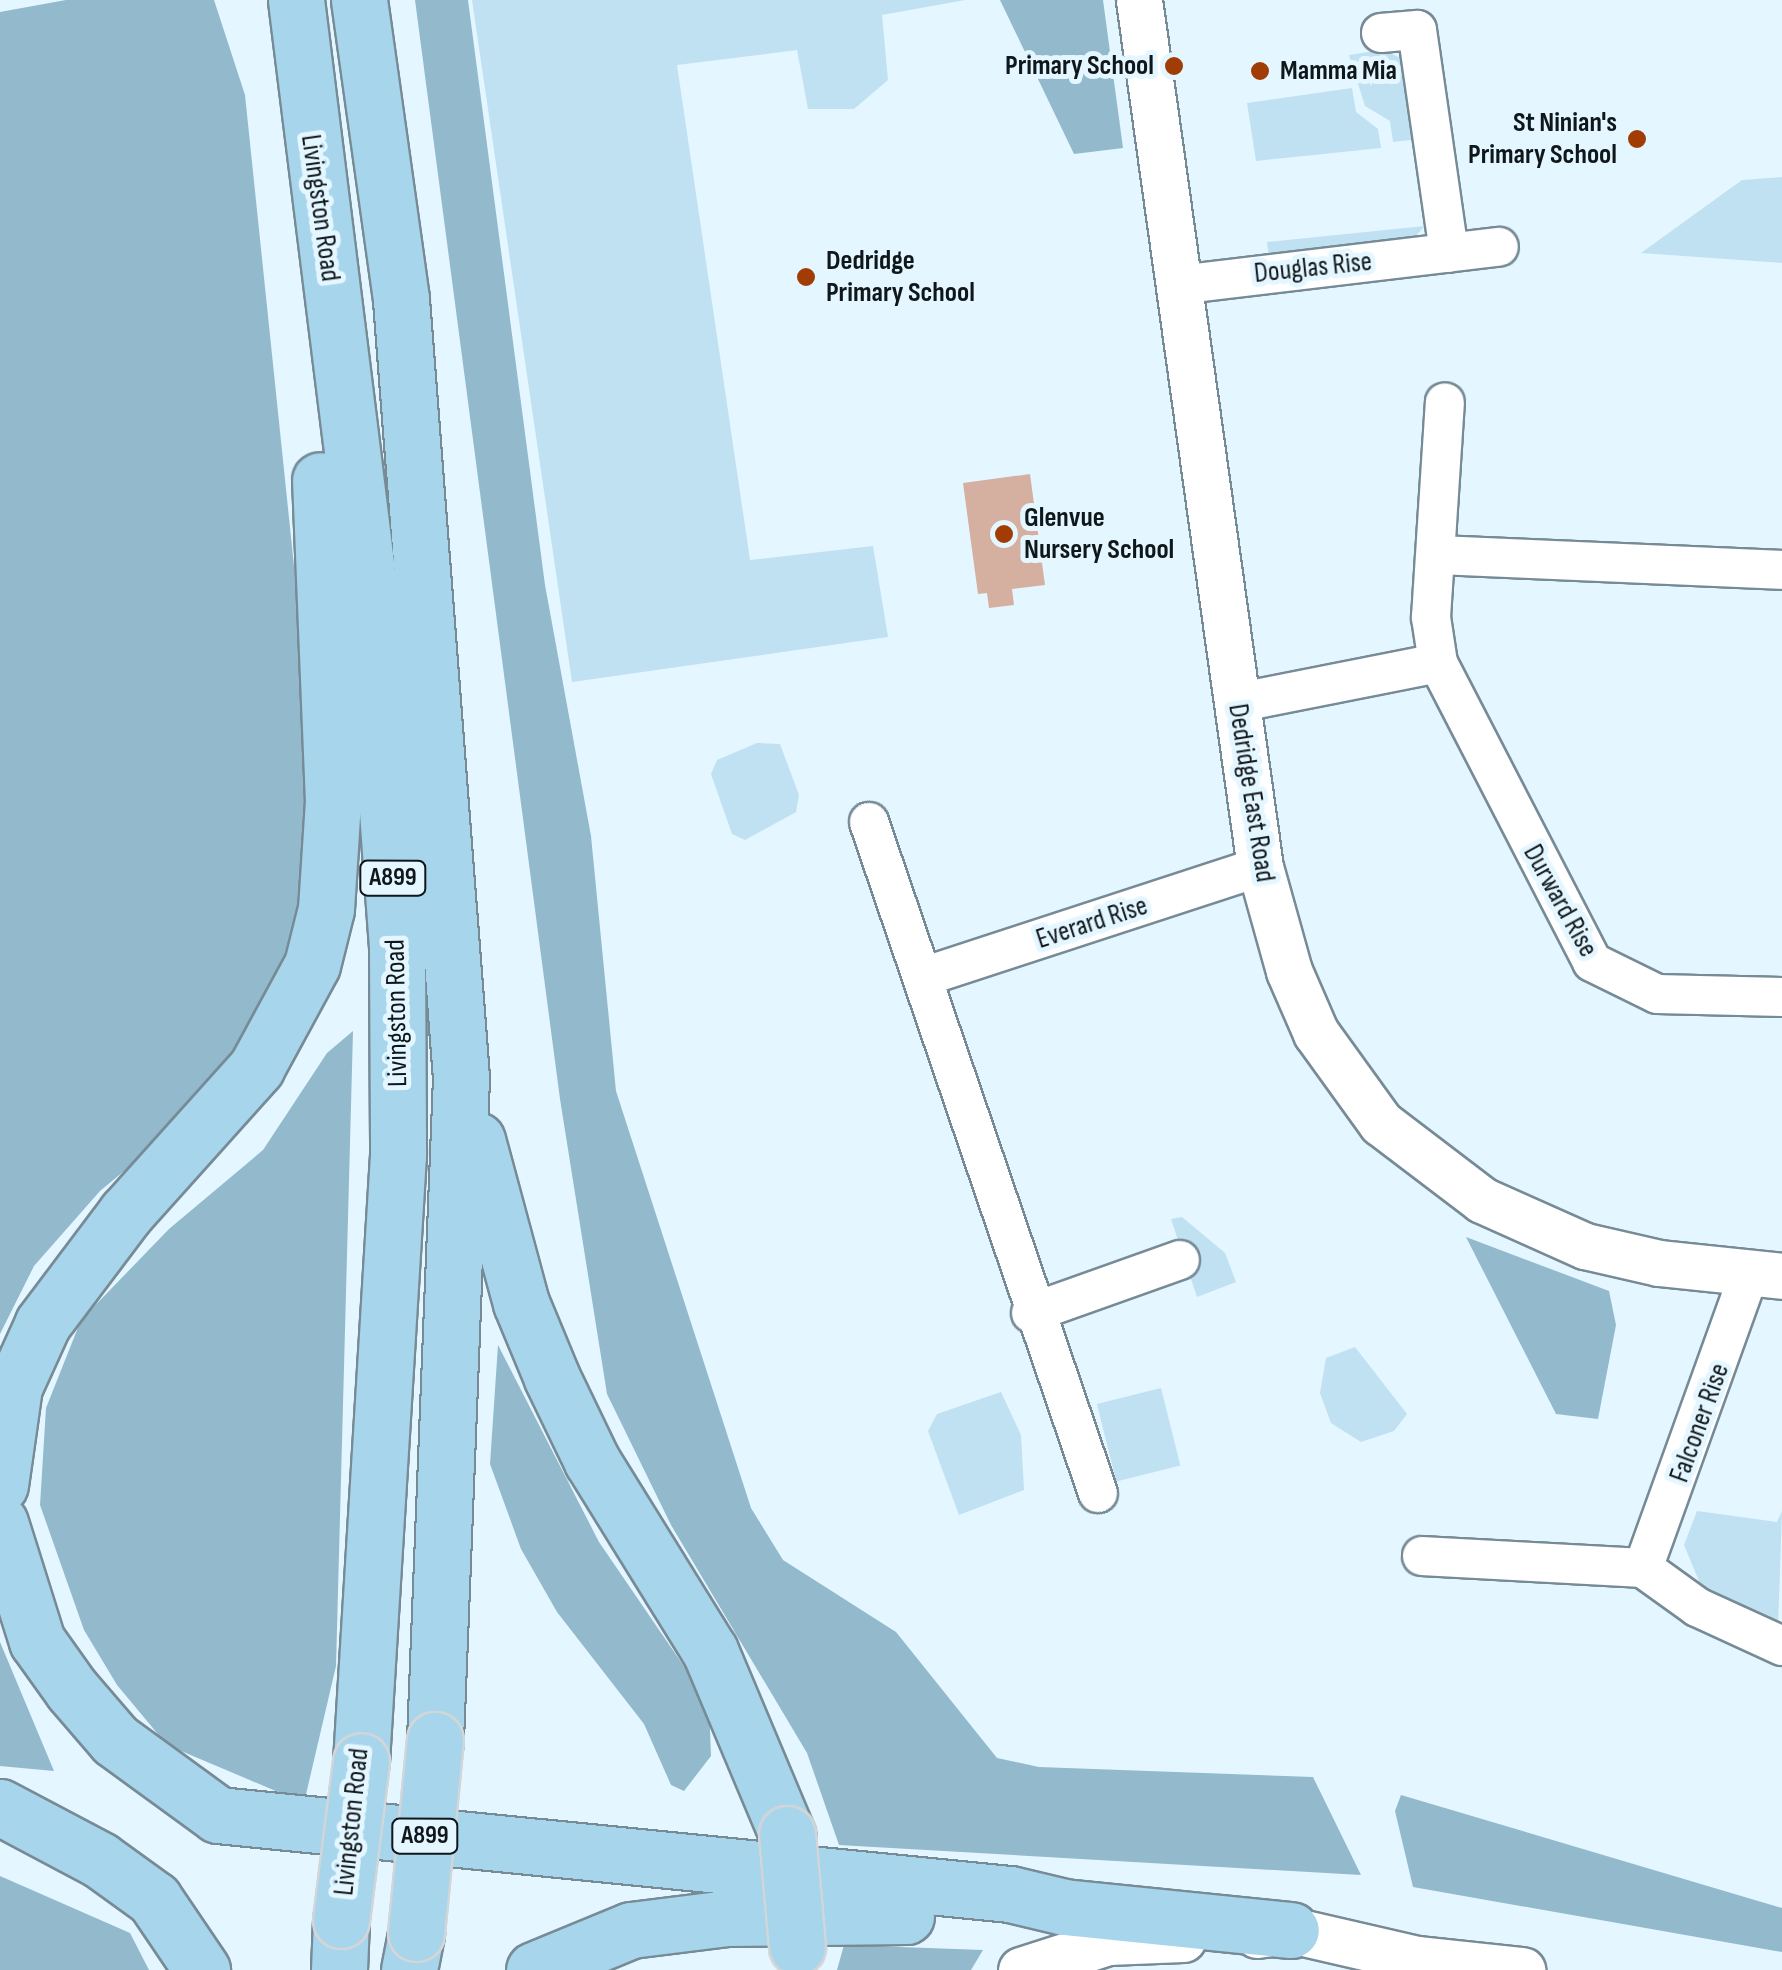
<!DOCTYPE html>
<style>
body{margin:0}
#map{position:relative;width:1782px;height:1970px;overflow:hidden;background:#e4f6ff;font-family:"Sofia Sans Condensed",sans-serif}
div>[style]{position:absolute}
.green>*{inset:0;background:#bfe1f2;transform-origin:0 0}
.forest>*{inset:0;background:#93b9cc}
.building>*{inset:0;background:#d5afa0}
.roads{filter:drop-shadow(2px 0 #778b96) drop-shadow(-2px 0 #778b96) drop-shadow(0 2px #778b96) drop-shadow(0 -2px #778b96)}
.minor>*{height:38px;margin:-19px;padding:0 19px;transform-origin:19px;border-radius:19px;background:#fff}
.tertiary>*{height:45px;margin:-22.5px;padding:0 22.5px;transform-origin:22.5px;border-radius:22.5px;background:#fff}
.primary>*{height:55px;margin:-27.5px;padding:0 27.5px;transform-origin:27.5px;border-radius:27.5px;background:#a7d6ec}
.bridges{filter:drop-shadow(2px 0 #d4d5d6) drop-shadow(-2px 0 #d4d5d6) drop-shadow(0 2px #d4d5d6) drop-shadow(0 -2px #d4d5d6)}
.primary-bridge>*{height:55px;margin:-27.5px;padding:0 27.5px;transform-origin:27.5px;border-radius:27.5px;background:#a7d6ec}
.dots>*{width:28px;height:28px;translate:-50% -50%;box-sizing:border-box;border:5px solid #e4f6ff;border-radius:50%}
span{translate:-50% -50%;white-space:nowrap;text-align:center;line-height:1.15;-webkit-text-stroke:10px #e4f6ff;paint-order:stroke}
.shield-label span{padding:2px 8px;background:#e4f6ff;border:2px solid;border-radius:8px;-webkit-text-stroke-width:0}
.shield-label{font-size:25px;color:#10171b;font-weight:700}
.poi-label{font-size:28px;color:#10171b;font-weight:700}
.right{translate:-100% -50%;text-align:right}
.left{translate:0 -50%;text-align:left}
.street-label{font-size:28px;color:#10171b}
</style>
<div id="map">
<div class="green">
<i style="clip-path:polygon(472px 0,965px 0,882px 15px,888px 80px,854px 109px,808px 109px,797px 50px,677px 65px,750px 560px,873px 546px,888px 637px,572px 682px)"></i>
<i style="clip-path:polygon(1383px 50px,1405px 60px,1419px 139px,1393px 142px,1390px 121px,1365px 106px,1349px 55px)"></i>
<i style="clip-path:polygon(1352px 88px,1356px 112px,1378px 129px,1381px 148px,1256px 161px,1247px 103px)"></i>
<i style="clip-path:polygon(1782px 177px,1782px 263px,1641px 253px,1742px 180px)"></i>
<i style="clip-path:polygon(1425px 226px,1411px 241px,1269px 258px,1267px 242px)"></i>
<i style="clip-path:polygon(757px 743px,780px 744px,799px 795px,796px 812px,745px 840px,732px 834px,711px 774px,717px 760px)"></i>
<i style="clip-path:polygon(1182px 1217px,1225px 1253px,1236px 1282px,1197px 1297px,1171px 1219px)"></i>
<i style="clip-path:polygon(1355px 1347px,1407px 1414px,1394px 1431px,1361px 1442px,1331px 1423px,1320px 1393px,1326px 1358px)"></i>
<i style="left:1161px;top:1388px;width:80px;height:66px;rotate:76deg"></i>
<i style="clip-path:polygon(1001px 1392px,1021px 1435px,1024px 1490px,959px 1515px,928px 1431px,937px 1414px)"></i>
<i style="clip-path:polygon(1697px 1511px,1777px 1522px,1782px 1511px,1778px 1627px,1727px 1608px,1701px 1586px,1684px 1545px)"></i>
</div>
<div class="forest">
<i style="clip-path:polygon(66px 0,214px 0,245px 95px,312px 739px,308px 885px,263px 1018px,188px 1118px,100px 1191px,34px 1266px,0 1334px,0 12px)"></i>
<i style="clip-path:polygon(415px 0,468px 0,545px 585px,591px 836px,616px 1091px,751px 1508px,783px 1560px,896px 1632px,997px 1758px,1039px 1767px,1313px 1777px,1361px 1875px,839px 1845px,807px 1753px,671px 1525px,607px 1394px,560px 1099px)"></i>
<i style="clip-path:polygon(1000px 0,1103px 0,1123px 148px,1074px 154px)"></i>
<i style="clip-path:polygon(353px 1031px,336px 1666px,304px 1803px,167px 1745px,117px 1685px,84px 1630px,40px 1505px,46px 1408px,81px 1320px,169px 1229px,263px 1150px,327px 1053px)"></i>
<i style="clip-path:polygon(1466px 1237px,1609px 1291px,1616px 1325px,1598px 1419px,1556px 1414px)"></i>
<i style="clip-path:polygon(498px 1345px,599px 1542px,709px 1703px,711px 1756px,684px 1791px,671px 1785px,644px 1724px,557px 1612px,521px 1549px,490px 1464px)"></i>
<i style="clip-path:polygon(0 1642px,54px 1771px,0 1766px)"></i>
<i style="clip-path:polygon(1401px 1795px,1782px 1908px,1782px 1952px,1413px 1887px,1395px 1811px)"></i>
<i style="clip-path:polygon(0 1876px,130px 1933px,149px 1970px,0 1970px)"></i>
<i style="clip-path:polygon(844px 1945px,983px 1950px,971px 1970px,837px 1970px)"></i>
</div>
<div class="building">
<i style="clip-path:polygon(1030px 474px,1045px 585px,1012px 589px,1014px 605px,989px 608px,987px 593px,978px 594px,963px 483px)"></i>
</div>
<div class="roads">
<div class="minor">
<i style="left:1381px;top:33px;width:36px;rotate:-5deg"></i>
<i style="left:1417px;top:30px;width:225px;rotate:81.8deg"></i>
<i style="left:1178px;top:285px;width:323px;rotate:-6.8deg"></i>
<i style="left:1440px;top:555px;width:342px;rotate:2.5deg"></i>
<i style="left:1438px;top:663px;width:336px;rotate:62.7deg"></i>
<i style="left:1592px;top:962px;width:72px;rotate:26.2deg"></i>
<i style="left:1657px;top:994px;width:125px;rotate:1.4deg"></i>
<i style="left:1236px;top:703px;width:206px;rotate:-11.2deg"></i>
<i style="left:1438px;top:663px;width:47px;rotate:-98.7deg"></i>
<i style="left:1431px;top:617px;width:215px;rotate:-86.3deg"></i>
<i style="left:869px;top:822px;width:709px;rotate:71.16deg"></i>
<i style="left:923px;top:977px;width:354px;rotate:-18.1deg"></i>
<i style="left:1749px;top:1274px;width:313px;rotate:109.8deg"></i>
<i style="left:1643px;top:1568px;width:67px;rotate:35.8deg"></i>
<i style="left:1697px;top:1607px;width:94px;rotate:24.6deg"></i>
<i style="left:1031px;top:1313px;width:158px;rotate:-19.6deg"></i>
<i style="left:1422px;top:1556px;width:221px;rotate:3.1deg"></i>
</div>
<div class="tertiary">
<i style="left:1139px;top:0;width:875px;rotate:82.06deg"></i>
<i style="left:1260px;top:867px;width:108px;rotate:74.4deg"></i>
<i style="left:1289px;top:971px;width:68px;rotate:66.5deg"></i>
<i style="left:1316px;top:1033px;width:111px;rotate:54.2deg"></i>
<i style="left:1381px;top:1123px;width:127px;rotate:37.3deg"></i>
<i style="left:1482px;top:1200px;width:113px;rotate:24.1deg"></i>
<i style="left:1585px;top:1246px;width:76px;rotate:12.9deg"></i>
<i style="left:1659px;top:1263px;width:124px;rotate:6deg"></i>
<i style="left:1257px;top:1935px;width:34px;rotate:-8deg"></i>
<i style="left:1291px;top:1930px;width:129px;rotate:13deg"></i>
<i style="left:1417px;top:1959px;width:106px;rotate:6deg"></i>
<i style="left:1021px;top:1970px;width:91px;rotate:-17.8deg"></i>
<i style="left:1108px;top:1942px;width:75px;rotate:-2.3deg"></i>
</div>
<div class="primary">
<i style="left:296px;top:0;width:625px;rotate:82.92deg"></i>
<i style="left:373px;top:620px;width:331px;rotate:85.8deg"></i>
<i style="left:397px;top:950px;width:205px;rotate:89.7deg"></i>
<i style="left:398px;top:1155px;width:607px;rotate:93.49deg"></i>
<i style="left:359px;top:0;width:303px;rotate:82deg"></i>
<i style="left:401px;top:300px;width:780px;rotate:85.59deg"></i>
<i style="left:461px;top:1078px;width:663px;rotate:92.25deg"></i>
<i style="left:477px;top:1140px;width:169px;rotate:74.9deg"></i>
<i style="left:521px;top:1303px;width:81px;rotate:67.5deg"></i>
<i style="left:552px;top:1378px;width:92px;rotate:64.3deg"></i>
<i style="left:592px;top:1461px;width:224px;rotate:58.2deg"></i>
<i style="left:710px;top:1651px;width:199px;rotate:67.2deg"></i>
<i style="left:0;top:1485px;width:99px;rotate:-81.9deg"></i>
<i style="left:14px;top:1387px;width:70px;rotate:-65.6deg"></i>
<i style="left:43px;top:1323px;width:138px;rotate:-53deg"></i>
<i style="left:126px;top:1213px;width:195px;rotate:-48.1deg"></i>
<i style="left:256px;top:1068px;width:117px;rotate:-61.5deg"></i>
<i style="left:312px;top:965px;width:58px;rotate:-76deg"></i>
<i style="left:326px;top:909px;width:107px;rotate:-86.3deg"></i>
<i style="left:333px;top:802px;width:322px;rotate:-92.3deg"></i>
<i style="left:0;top:1523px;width:124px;rotate:72.6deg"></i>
<i style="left:37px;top:1641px;width:60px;rotate:54.5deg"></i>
<i style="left:72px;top:1690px;width:66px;rotate:49.3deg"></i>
<i style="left:115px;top:1740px;width:127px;rotate:36.1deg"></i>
<i style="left:218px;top:1815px;width:796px;rotate:5.7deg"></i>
<i style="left:1010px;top:1894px;width:56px;rotate:13.5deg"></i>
<i style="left:1064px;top:1907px;width:228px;rotate:5.8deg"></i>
<i style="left:0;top:1807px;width:113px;rotate:27.9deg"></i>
<i style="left:100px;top:1860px;width:67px;rotate:35.8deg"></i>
<i style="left:154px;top:1899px;width:86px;rotate:55.9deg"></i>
<i style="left:339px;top:1970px;width:50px;rotate:-87.7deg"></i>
<i style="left:409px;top:1970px;width:38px;rotate:-79deg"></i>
<i style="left:534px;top:1970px;width:105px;rotate:-22.4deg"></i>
<i style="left:631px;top:1930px;width:97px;rotate:-7.1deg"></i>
<i style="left:727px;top:1918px;width:179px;rotate:-0.6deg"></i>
</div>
</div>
<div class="bridges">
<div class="primary-bridge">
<i style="left:787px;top:1834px;width:113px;rotate:84.9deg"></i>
<i style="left:341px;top:1920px;width:160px;rotate:-82.8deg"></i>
<i style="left:416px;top:1933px;width:194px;rotate:-84.4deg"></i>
</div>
</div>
<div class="dots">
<i style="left:1174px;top:66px;background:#a03c04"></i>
<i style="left:1260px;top:71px;background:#a03c04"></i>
<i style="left:1637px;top:139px;background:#a03c04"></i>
<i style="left:806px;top:277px;background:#a03c04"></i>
<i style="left:1004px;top:534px;background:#a03c04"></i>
</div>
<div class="shield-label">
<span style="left:393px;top:878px">A899</span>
<span style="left:425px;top:1836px">A899</span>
</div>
<div class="poi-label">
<span class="right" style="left:1154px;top:66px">Primary School</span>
<span class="left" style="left:1280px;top:71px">Mamma Mia</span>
<span class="right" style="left:1617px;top:139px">St Ninian's<br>Primary School</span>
<span class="left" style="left:826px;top:277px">Dedridge<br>Primary School</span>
<span class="left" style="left:1024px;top:534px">Glenvue<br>Nursery School</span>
</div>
<div class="street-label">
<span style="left:320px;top:208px;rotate:82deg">Livingston Road</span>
<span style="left:1313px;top:268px;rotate:-6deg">Douglas Rise</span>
<span style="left:1251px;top:793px;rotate:81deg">Dedridge East Road</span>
<span style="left:1560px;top:901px;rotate:61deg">Durward Rise</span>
<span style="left:1092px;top:923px;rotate:-18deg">Everard Rise</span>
<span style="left:397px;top:1013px;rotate:-91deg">Livingston Road</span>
<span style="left:1700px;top:1423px;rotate:-70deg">Falconer Rise</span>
<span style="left:352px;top:1822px;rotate:-84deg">Livingston Road</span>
</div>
</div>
